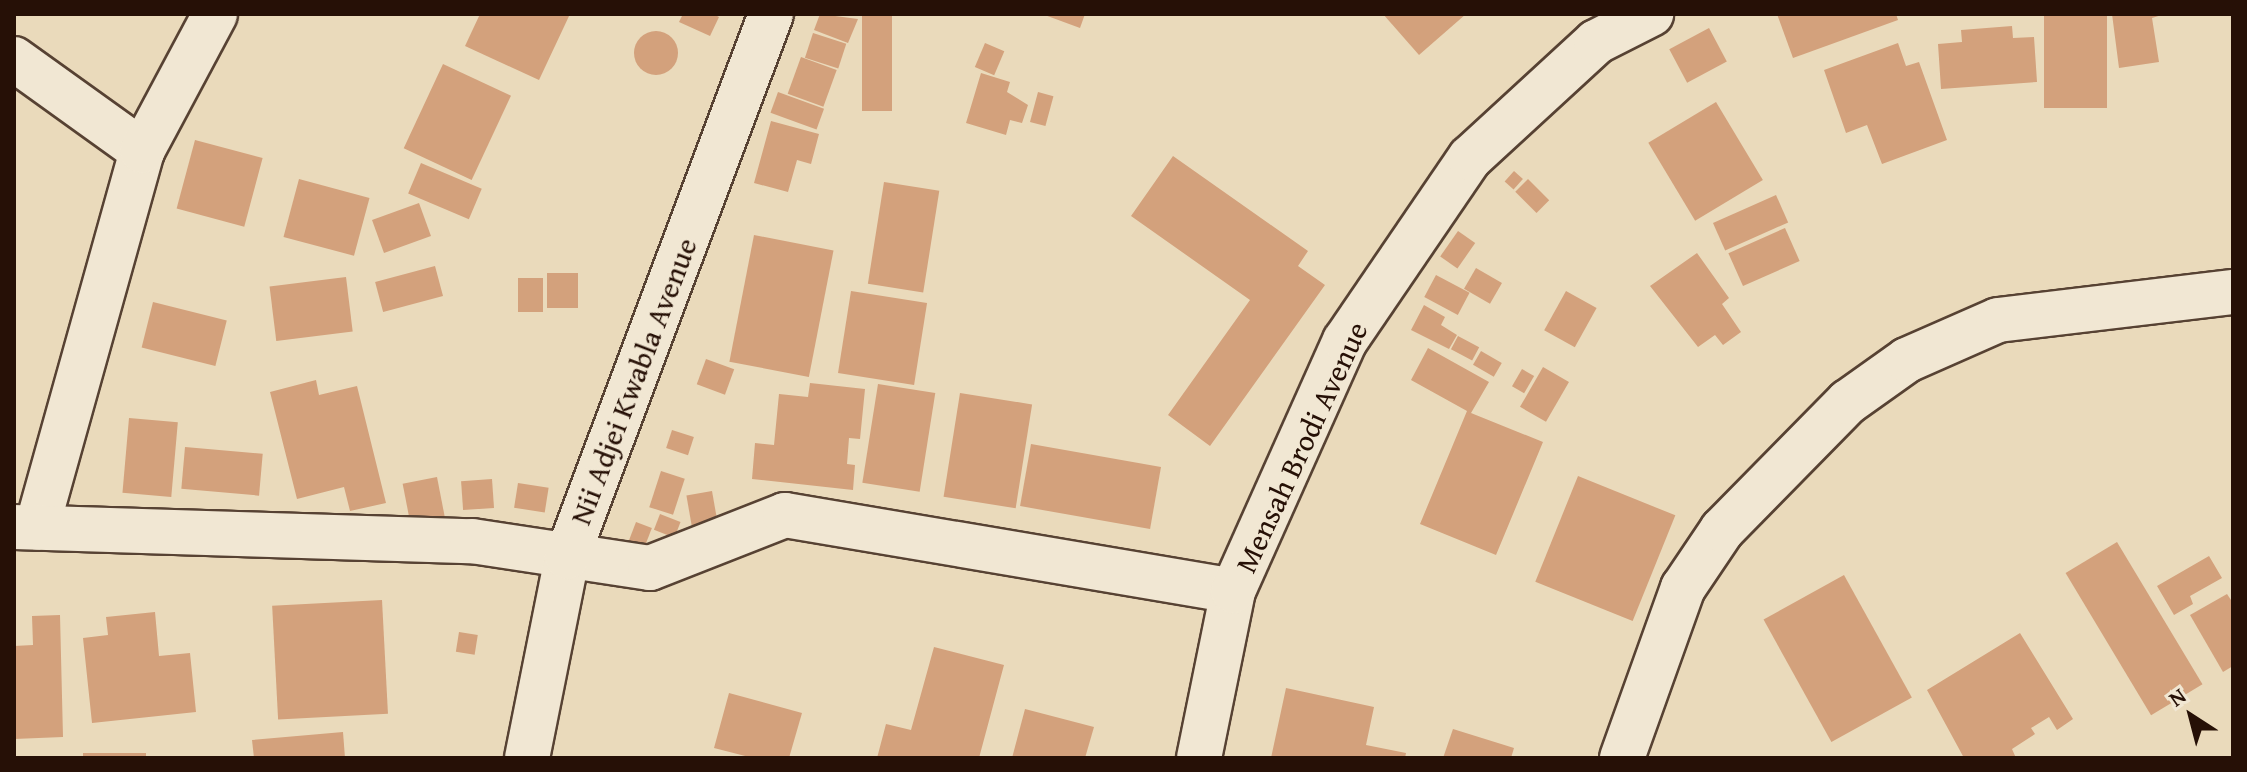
<!DOCTYPE html>
<style>
body{margin:0}
#map{position:relative;width:2247px;height:772px;overflow:hidden;background:#eadabb;font-family:"Gentium Book Plus",serif}
div>[style]{position:absolute}
.building>*{inset:0;background:#d3a17c;transform-origin:0 0}
.round{border-radius:50%}
.roads{filter:drop-shadow(2px 0 #574233) drop-shadow(-2px 0 #574233) drop-shadow(0 2px #574233) drop-shadow(0 -2px #574233)}
.minor>*{height:44px;margin:-22px;padding:0 22px;transform-origin:22px;border-radius:22px;background:#f1e7d3}
span{translate:-50% -50%;white-space:nowrap;text-align:center;line-height:1.15;-webkit-text-stroke:6px #f1e7d3;paint-order:stroke}
.street-label{font-size:30px;color:#261006}
.frame{position:absolute;inset:0;border:16px solid #261006;pointer-events:none}
.north{position:absolute;left:2151px;top:676px;width:80px;height:80px;-webkit-text-stroke:6px #f1e7d3;paint-order:stroke;rotate:324deg;font-size:22px;font-weight:700;line-height:32px;text-align:center;color:#261006}
.north::after{content:'';display:block;margin:auto;width:28px;height:36px;background:#261006;clip-path:polygon(50% 0,100% 100%,50% 72%,0 100%)}
</style>
<div id="map">
<div class="building">
<i style="clip-path:polygon(480px 14px,570px 14px,539px 80px,465px 46px)"></i>
<i style="clip-path:polygon(683px 14px,713px 14px,719px 17px,710px 36px,679px 22px)"></i>
<i style="clip-path:polygon(820px 14px,858px 19px,848px 43px,814px 30px)"></i>
<i style="left:862px;top:14px;width:30px;height:97px"></i>
<i style="clip-path:polygon(1042px 14px,1085px 14px,1080px 28px)"></i>
<i style="clip-path:polygon(1383px 14px,1466px 14px,1419px 55px)"></i>
<i style="clip-path:polygon(1777px 14px,1896px 14px,1898px 20px,1793px 58px)"></i>
<i style="left:2044px;top:14px;width:63px;height:94px"></i>
<i style="clip-path:polygon(2112px 14px,2165px 14px,2152px 18px,2159px 62px,2119px 68px)"></i>
<i style="clip-path:polygon(2012px 26px,2013px 38px,2034px 37px,2037px 82px,1941px 89px,1938px 44px,1962px 42px,1961px 30px)"></i>
<i style="left:1709px;top:28px;width:38px;height:45px;rotate:62deg"></i>
<i class="round" style="left:634px;top:31px;width:44px;height:44px"></i>
<i style="left:813px;top:33px;width:35px;height:26px;rotate:18deg"></i>
<i style="left:985px;top:43px;width:21px;height:26px;rotate:23deg"></i>
<i style="clip-path:polygon(1898px 43px,1906px 66px,1919px 62px,1947px 140px,1882px 164px,1867px 125px,1846px 133px,1824px 70px)"></i>
<i style="left:801px;top:57px;width:38px;height:39px;rotate:20deg"></i>
<i style="left:443px;top:64px;width:75px;height:93px;rotate:25deg"></i>
<i style="clip-path:polygon(981px 73px,1010px 82px,1007px 92px,1028px 105px,1022px 123px,1010px 120px,1006px 135px,966px 123px)"></i>
<i style="left:778px;top:92px;width:49px;height:22px;rotate:20deg"></i>
<i style="left:1038px;top:92px;width:16px;height:31px;rotate:15deg"></i>
<i style="left:1716px;top:102px;width:91px;height:79px;rotate:59deg"></i>
<i style="clip-path:polygon(771px 121px,819px 134px,811px 164px,797px 160px,788px 192px,754px 183px)"></i>
<i style="left:195px;top:140px;width:70px;height:71px;rotate:15deg"></i>
<i style="clip-path:polygon(1173px 156px,1308px 251px,1298px 266px,1325px 285px,1210px 446px,1168px 415px,1250px 300px,1131px 216px)"></i>
<i style="left:421px;top:163px;width:66px;height:33px;rotate:23deg"></i>
<i style="left:1514px;top:171px;width:12px;height:14px;rotate:42deg"></i>
<i style="left:299px;top:179px;width:73px;height:60px;rotate:15deg"></i>
<i style="left:1528px;top:179px;width:30px;height:18px;rotate:45deg"></i>
<i style="left:884px;top:182px;width:56px;height:103px;rotate:9deg"></i>
<i style="left:1776px;top:195px;width:30px;height:69px;rotate:66deg"></i>
<i style="left:419px;top:203px;width:35px;height:50px;rotate:70deg"></i>
<i style="left:1785px;top:228px;width:36px;height:62px;rotate:66deg"></i>
<i style="left:1458px;top:231px;width:21px;height:31px;rotate:35deg"></i>
<i style="left:754px;top:235px;width:81px;height:129px;rotate:11deg"></i>
<i style="clip-path:polygon(1697px 253px,1729px 298px,1722px 304px,1741px 332px,1723px 345px,1715px 335px,1698px 347px,1650px 286px)"></i>
<i style="left:435px;top:266px;width:31px;height:62px;rotate:75deg"></i>
<i style="left:1476px;top:268px;width:30px;height:24px;rotate:30deg"></i>
<i style="left:547px;top:273px;width:31px;height:35px"></i>
<i style="left:1436px;top:275px;width:38px;height:25px;rotate:28deg"></i>
<i style="left:346px;top:277px;width:55px;height:77px;rotate:83deg"></i>
<i style="left:518px;top:278px;width:25px;height:34px"></i>
<i style="left:851px;top:291px;width:77px;height:83px;rotate:9deg"></i>
<i style="left:1566px;top:291px;width:35px;height:45px;rotate:29deg"></i>
<i style="left:153px;top:302px;width:76px;height:47px;rotate:14deg"></i>
<i style="clip-path:polygon(1424px 305px,1445px 317px,1441px 325px,1457px 335px,1449px 349px,1411px 330px)"></i>
<i style="left:1458px;top:336px;width:24px;height:15px;rotate:28deg"></i>
<i style="clip-path:polygon(1428px 348px,1489px 382px,1471px 413px,1543px 442px,1496px 555px,1420px 524px,1467px 411px,1411px 380px)"></i>
<i style="left:1481px;top:351px;width:24px;height:16px;rotate:30deg"></i>
<i style="left:706px;top:359px;width:30px;height:27px;rotate:20deg"></i>
<i style="left:1543px;top:367px;width:30px;height:46px;rotate:30deg"></i>
<i style="left:1522px;top:369px;width:14px;height:20px;rotate:30deg"></i>
<i style="clip-path:polygon(316px 380px,319px 395px,357px 386px,386px 503px,350px 511px,344px 487px,297px 499px,270px 392px)"></i>
<i style="clip-path:polygon(810px 383px,865px 389px,860px 439px,849px 438px,847px 464px,855px 465px,853px 490px,752px 479px,755px 443px,774px 445px,779px 394px,808px 397px)"></i>
<i style="left:878px;top:384px;width:58px;height:100px;rotate:9deg"></i>
<i style="left:960px;top:393px;width:73px;height:105px;rotate:9deg"></i>
<i style="left:129px;top:418px;width:49px;height:75px;rotate:5deg"></i>
<i style="left:672px;top:430px;width:23px;height:19px;rotate:18deg"></i>
<i style="left:1031px;top:444px;width:132px;height:63px;rotate:10deg"></i>
<i style="left:185px;top:447px;width:78px;height:42px;rotate:5deg"></i>
<i style="left:661px;top:471px;width:25px;height:38px;rotate:18deg"></i>
<i style="left:1578px;top:476px;width:105px;height:114px;rotate:22deg"></i>
<i style="left:437px;top:477px;width:42px;height:35px;rotate:79deg"></i>
<i style="left:492px;top:479px;width:29px;height:31px;rotate:86deg"></i>
<i style="left:518px;top:483px;width:31px;height:25px;rotate:9deg"></i>
<i style="left:712px;top:491px;width:40px;height:26px;rotate:80deg"></i>
<i style="left:660px;top:514px;width:22px;height:17px;rotate:21deg"></i>
<i style="left:636px;top:522px;width:17px;height:27px;rotate:21deg"></i>
<i style="left:2117px;top:542px;width:166px;height:60px;rotate:59deg"></i>
<i style="clip-path:polygon(2209px 556px,2222px 578px,2190px 596px,2193px 604px,2174px 615px,2157px 586px)"></i>
<i style="left:1844px;top:575px;width:140px;height:92px;rotate:61deg"></i>
<i style="clip-path:polygon(2227px 594px,2233px 603px,2233px 666px,2223px 672px,2190px 615px)"></i>
<i style="left:382px;top:600px;width:114px;height:110px;rotate:87deg"></i>
<i style="clip-path:polygon(155px 612px,159px 656px,190px 653px,196px 712px,92px 723px,83px 638px,108px 635px,106px 617px)"></i>
<i style="clip-path:polygon(60px 615px,63px 737px,14px 739px,14px 646px,33px 645px,32px 616px)"></i>
<i style="left:459px;top:632px;width:19px;height:20px;rotate:9deg"></i>
<i style="clip-path:polygon(2020px 633px,2073px 719px,2057px 730px,2049px 717px,2031px 728px,2035px 734px,2012px 749px,2016px 758px,1964px 758px,1927px 690px)"></i>
<i style="clip-path:polygon(934px 647px,1004px 665px,979px 758px,877px 758px,886px 724px,911px 730px)"></i>
<i style="clip-path:polygon(1286px 688px,1374px 707px,1366px 745px,1406px 753px,1405px 758px,1271px 758px)"></i>
<i style="clip-path:polygon(729px 693px,802px 713px,789px 758px,753px 758px,714px 748px)"></i>
<i style="clip-path:polygon(1025px 709px,1094px 727px,1085px 758px,1012px 758px)"></i>
<i style="clip-path:polygon(1453px 729px,1514px 748px,1511px 758px,1443px 758px)"></i>
<i style="clip-path:polygon(343px 732px,345px 758px,254px 758px,252px 740px)"></i>
<i style="left:83px;top:753px;width:63px;height:5px"></i>
</div>
<div class="roads">
<div class="minor">
<i style="left:14px;top:59px;width:158px;rotate:35.7deg"></i>
<i style="left:142px;top:151px;width:391px;rotate:105.6deg"></i>
<i style="left:142px;top:151px;width:155px;rotate:-61.9deg"></i>
<i style="left:14px;top:527px;width:458px;rotate:1.8deg"></i>
<i style="left:472px;top:541px;width:180px;rotate:8.6deg"></i>
<i style="left:650px;top:568px;width:145px;rotate:-21.4deg"></i>
<i style="left:785px;top:515px;width:454px;rotate:9.6deg"></i>
<i style="left:527px;top:758px;width:205px;rotate:-78.7deg"></i>
<i style="left:567px;top:557px;width:580px;rotate:-69.41deg"></i>
<i style="left:1199px;top:758px;width:170px;rotate:-78.5deg"></i>
<i style="left:1233px;top:591px;width:274px;rotate:-65.9deg"></i>
<i style="left:1345px;top:341px;width:222px;rotate:-55.7deg"></i>
<i style="left:1470px;top:158px;width:171px;rotate:-42.6deg"></i>
<i style="left:1596px;top:42px;width:62px;rotate:-27deg"></i>
<i style="left:1622px;top:758px;width:181px;rotate:-70.3deg"></i>
<i style="left:1683px;top:588px;width:70px;rotate:-56.1deg"></i>
<i style="left:1722px;top:530px;width:180px;rotate:-45.5deg"></i>
<i style="left:1848px;top:402px;width:72px;rotate:-35.4deg"></i>
<i style="left:1907px;top:360px;width:99px;rotate:-23.7deg"></i>
<i style="left:1998px;top:320px;width:237px;rotate:-6.8deg"></i>
</div>
</div>
<div class="street-label">
<span style="left:633px;top:381px;rotate:-69deg">Nii Adjei Kwabla Avenue</span>
<span style="left:1301px;top:447px;rotate:-65deg">Mensah Brodi Avenue</span>
</div>
<div class="frame"></div>
<div class="north">N</div>
</div>
